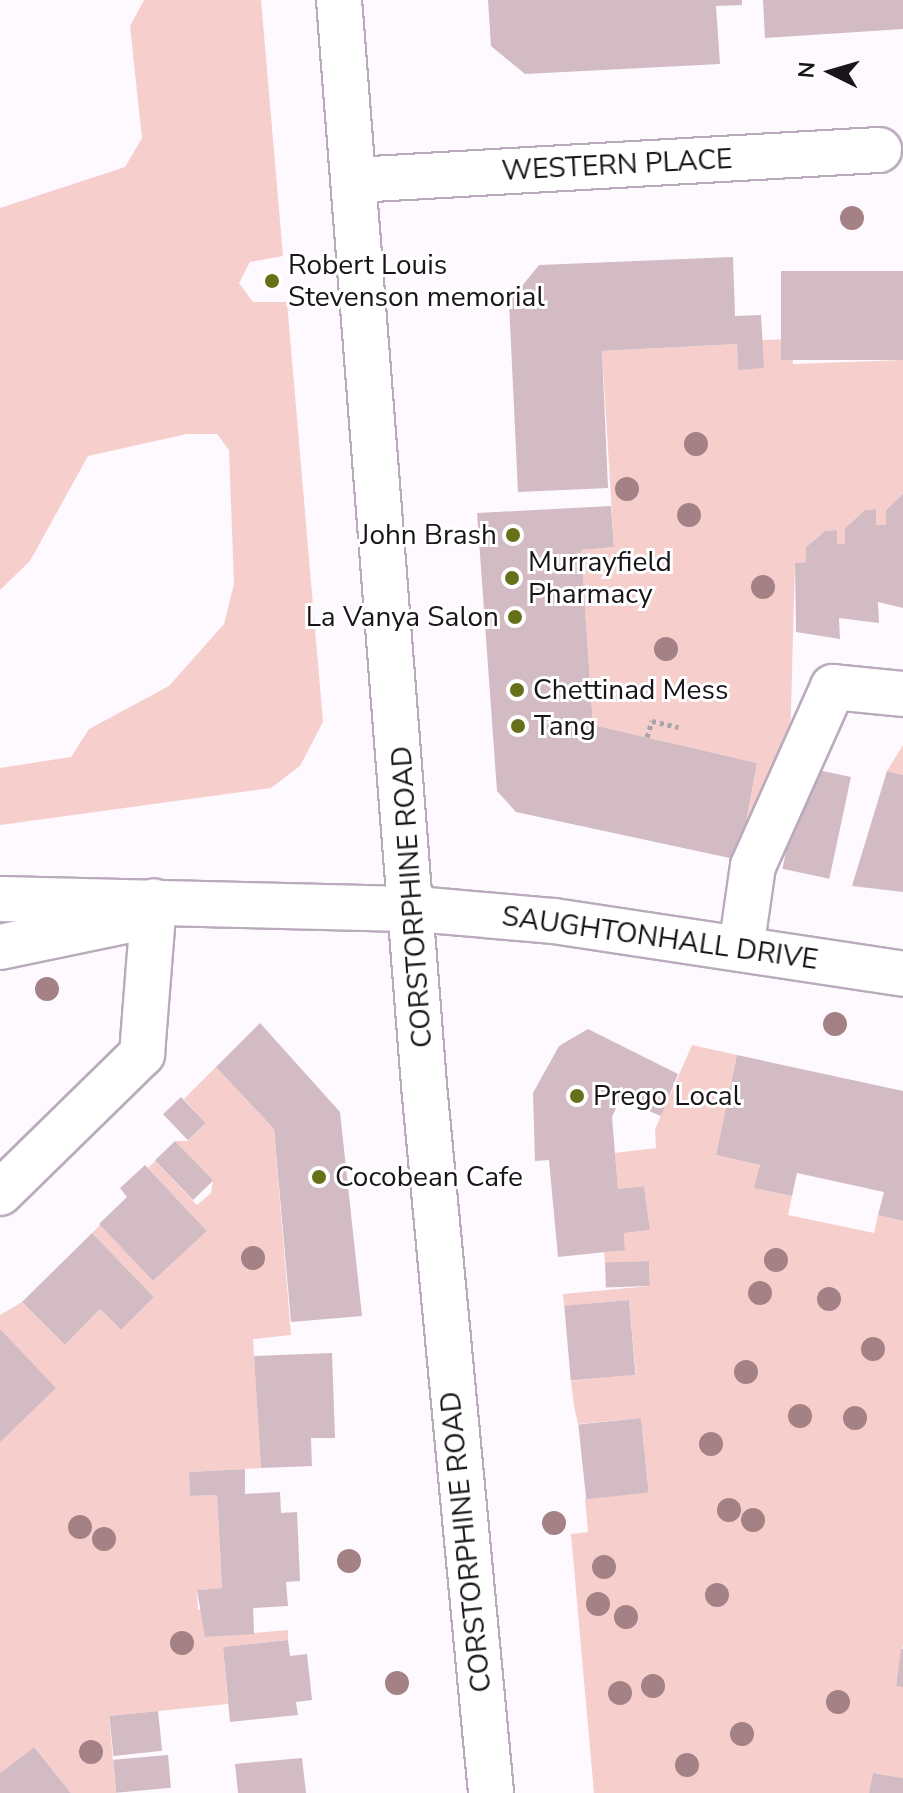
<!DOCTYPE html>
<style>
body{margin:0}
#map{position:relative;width:903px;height:1793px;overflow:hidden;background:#fef8ff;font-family:"Nunito Sans",sans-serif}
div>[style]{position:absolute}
.green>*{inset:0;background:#f6cfcc}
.building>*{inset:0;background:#d3bbc4;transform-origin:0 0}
.path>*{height:5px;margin-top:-2.5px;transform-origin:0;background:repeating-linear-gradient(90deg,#a9a3aa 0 4px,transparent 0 8px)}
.roads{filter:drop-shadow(2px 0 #b9abbc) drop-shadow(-2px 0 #b9abbc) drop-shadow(0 2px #b9abbc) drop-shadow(0 -2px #b9abbc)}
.minor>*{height:44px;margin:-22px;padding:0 22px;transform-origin:22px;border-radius:22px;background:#fff}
.tertiary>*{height:44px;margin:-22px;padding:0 22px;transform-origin:22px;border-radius:22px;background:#fff}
.primary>*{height:44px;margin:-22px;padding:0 22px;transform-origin:22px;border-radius:22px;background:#fff}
.trees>*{width:24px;height:24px;margin:-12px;border-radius:50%;background:#a48184}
.dots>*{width:22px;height:22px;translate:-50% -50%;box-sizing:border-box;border:4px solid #fff;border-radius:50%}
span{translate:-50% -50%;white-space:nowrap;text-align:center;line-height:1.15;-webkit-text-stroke:6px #fff;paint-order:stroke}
.street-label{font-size:28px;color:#1a151b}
.poi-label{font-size:28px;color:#1a151b}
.left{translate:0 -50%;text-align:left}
.right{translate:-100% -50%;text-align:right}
.north{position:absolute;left:791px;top:32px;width:80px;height:80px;-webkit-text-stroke:6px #fff;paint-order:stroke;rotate:275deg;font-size:22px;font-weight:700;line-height:32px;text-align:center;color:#1a151b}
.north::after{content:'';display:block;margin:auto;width:28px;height:36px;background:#1a151b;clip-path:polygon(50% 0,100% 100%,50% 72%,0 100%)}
</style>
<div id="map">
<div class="green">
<i style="clip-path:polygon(144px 0,261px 0,283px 256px,250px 262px,239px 283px,253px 302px,287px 302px,323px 722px,300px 766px,271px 788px,0 825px,0 768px,71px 757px,89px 729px,169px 686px,224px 624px,234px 584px,229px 450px,217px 434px,187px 434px,88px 456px,30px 561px,0 590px,0 208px,125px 167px,142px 138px,130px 26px)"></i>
<i style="clip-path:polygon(792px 339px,793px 364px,903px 360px,903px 494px,886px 510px,886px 525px,876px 525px,876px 509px,865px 510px,845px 528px,845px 544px,837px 544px,837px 530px,825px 531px,806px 547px,806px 562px,795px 563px,790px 745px,739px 860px,757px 763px,593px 725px,581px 550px,614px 547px,602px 351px,737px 344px,738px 369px,763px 368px,762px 340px)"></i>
<i style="clip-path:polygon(903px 745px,903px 775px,887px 771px)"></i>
<i style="clip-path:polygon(692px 1045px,737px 1055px,716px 1155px,760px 1165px,755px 1188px,792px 1196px,788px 1215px,874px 1233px,878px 1215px,903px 1221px,903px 1645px,896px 1685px,903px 1687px,903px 1778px,873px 1773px,869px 1793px,594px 1793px,571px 1534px,588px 1532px,585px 1499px,649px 1492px,641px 1418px,578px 1424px,574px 1406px,571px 1381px,636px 1374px,629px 1300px,564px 1306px,563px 1294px,650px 1286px,649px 1261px,605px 1263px,604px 1252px,625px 1249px,624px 1233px,650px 1230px,644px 1186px,618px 1189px,615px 1153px,656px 1148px,655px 1129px)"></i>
<i style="clip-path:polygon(216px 1067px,274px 1129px,291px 1335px,253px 1339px,261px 1468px,189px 1472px,190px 1496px,217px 1495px,222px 1588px,197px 1590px,198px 1610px,204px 1610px,206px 1637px,288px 1630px,288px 1640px,223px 1647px,228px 1704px,109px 1716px,116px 1793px,209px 1793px,71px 1793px,34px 1747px,0 1773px,0 1315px,22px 1302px,65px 1345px,100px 1309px,121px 1330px,154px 1297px,92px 1233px,100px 1225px,153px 1281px,207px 1231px,148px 1168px,155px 1161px,197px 1205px,211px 1193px,213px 1181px,175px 1141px,188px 1141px,206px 1123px,184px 1099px)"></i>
</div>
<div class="building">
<i style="clip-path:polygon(488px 0,742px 0,742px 5px,716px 6px,720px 64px,525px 74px,491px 46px)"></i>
<i style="clip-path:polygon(763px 0,903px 0,903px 29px,765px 38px)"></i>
<i style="clip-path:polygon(733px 257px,735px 316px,761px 315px,764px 368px,738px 370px,737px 344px,602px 351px,608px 488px,518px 492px,509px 302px,539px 265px)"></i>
<i style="left:903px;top:271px;width:89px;height:122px;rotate:90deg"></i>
<i style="clip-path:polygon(903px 494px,903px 608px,878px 602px,879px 623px,839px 618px,840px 639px,796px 632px,795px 563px,806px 562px,806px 547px,825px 531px,837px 530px,837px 544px,845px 544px,845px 528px,865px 510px,876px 509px,876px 525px,886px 525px,886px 510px)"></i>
<i style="clip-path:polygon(611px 506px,614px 547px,581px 550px,593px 725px,757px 763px,739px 860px,516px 812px,497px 791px,477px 513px)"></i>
<i style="left:804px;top:767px;width:48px;height:104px;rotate:12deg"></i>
<i style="clip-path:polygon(887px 771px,903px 775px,903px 892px,852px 886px)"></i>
<i style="clip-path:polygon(260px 1023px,340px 1112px,362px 1316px,291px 1322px,274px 1129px,216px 1067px)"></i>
<i style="clip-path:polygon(588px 1029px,678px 1074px,661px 1116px,620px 1099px,612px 1117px,618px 1189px,644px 1186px,650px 1230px,624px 1233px,625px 1250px,558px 1257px,549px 1160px,535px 1161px,533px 1093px,559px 1046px)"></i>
<i style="clip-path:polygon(737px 1055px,903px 1091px,903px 1221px,878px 1215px,884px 1192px,797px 1173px,792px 1196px,754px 1188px,760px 1165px,716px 1155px)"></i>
<i style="left:181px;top:1097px;width:36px;height:25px;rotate:46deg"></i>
<i style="left:175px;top:1141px;width:55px;height:28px;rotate:46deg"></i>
<i style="clip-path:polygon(145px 1165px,207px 1231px,153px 1281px,99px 1224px,127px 1197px,120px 1188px)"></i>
<i style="clip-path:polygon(92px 1233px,154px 1297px,121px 1330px,100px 1309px,65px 1345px,22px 1302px)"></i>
<i style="left:649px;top:1261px;width:25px;height:44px;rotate:88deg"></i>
<i style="left:629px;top:1300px;width:75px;height:65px;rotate:85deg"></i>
<i style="clip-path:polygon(0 1329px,56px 1388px,0 1442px)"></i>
<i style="clip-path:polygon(332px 1353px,335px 1438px,311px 1438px,312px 1466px,261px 1468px,254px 1356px)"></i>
<i style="left:641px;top:1418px;width:75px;height:63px;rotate:84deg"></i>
<i style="clip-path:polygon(245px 1469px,245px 1494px,280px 1492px,281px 1513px,297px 1512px,300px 1581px,286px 1582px,288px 1606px,253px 1608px,254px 1634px,205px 1637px,197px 1590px,222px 1588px,217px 1495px,190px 1496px,189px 1472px)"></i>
<i style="clip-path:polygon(288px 1640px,290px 1656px,307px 1654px,312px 1700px,296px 1702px,298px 1715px,230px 1722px,223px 1647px)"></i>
<i style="clip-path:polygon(901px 1649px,903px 1649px,903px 1687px,896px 1686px)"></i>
<i style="left:158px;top:1711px;width:40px;height:49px;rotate:84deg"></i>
<i style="clip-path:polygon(34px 1747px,71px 1793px,0 1793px,0 1773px)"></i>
<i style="left:168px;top:1755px;width:33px;height:55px;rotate:85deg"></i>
<i style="clip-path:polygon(302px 1758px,306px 1793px,238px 1793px,235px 1764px)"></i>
<i style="clip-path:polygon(873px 1773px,903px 1778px,903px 1793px,869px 1793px)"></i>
</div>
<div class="path">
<i style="left:647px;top:737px;width:17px;rotate:-73deg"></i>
<i style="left:652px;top:721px;width:27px;rotate:13deg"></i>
</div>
<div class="roads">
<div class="minor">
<i style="left:355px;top:180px;width:525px;rotate:-3.28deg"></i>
<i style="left:741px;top:949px;width:84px;rotate:-81.8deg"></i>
<i style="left:753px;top:866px;width:196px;rotate:-65.9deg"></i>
<i style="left:833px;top:687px;width:70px;rotate:5.7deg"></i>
<i style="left:0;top:1193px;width:199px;rotate:-44.4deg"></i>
<i style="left:142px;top:1054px;width:153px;rotate:-85.5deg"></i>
</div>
<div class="tertiary">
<i style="left:0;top:899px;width:416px;rotate:1.4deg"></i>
<i style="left:416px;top:909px;width:139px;rotate:5deg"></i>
<i style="left:554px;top:921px;width:353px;rotate:8.6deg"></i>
<i style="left:0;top:947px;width:156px;rotate:-11.8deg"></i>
</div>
<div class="primary">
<i style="left:339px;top:0;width:1088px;rotate:85.52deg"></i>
<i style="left:424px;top:1085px;width:711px;rotate:84.59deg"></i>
</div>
</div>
<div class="trees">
<i style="left:852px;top:218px"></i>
<i style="left:696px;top:444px"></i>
<i style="left:627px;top:489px"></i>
<i style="left:689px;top:515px"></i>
<i style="left:763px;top:587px"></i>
<i style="left:666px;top:649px"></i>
<i style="left:47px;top:989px"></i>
<i style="left:835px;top:1024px"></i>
<i style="left:253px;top:1258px"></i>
<i style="left:776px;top:1260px"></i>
<i style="left:760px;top:1293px"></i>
<i style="left:829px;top:1299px"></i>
<i style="left:873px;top:1349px"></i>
<i style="left:746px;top:1372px"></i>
<i style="left:800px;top:1416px"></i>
<i style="left:855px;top:1418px"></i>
<i style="left:711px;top:1444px"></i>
<i style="left:729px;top:1510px"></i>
<i style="left:753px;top:1520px"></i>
<i style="left:554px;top:1523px"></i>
<i style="left:80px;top:1527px"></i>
<i style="left:104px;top:1539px"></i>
<i style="left:349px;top:1561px"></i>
<i style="left:604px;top:1567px"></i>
<i style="left:717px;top:1595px"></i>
<i style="left:598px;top:1604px"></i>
<i style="left:626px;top:1617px"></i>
<i style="left:182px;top:1643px"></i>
<i style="left:397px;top:1683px"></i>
<i style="left:653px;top:1686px"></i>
<i style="left:620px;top:1693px"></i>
<i style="left:838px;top:1702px"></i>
<i style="left:742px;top:1734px"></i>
<i style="left:91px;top:1752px"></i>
<i style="left:687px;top:1765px"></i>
</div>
<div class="dots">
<i style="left:272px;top:281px;background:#667018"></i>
<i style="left:513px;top:535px;background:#667018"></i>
<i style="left:512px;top:578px;background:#667018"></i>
<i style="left:515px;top:617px;background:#667018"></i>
<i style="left:517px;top:690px;background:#667018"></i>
<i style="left:518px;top:726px;background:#667018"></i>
<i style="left:577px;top:1096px;background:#667018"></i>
<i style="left:319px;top:1177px;background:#667018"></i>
</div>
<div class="street-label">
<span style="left:617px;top:165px;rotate:-3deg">WESTERN PLACE</span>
<span style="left:412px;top:897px;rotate:-94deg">CORSTORPHINE ROAD</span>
<span style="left:660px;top:938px;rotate:8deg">SAUGHTONHALL DRIVE</span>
<span style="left:466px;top:1542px;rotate:-96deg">CORSTORPHINE ROAD</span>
</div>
<div class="poi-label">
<span class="left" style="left:288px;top:281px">Robert Louis<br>Stevenson memorial</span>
<span class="right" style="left:497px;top:535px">John Brash</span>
<span class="left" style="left:528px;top:578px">Murrayfield<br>Pharmacy</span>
<span class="right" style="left:499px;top:617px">La Vanya Salon</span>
<span class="left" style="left:533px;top:690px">Chettinad Mess</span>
<span class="left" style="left:534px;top:726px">Tang</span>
<span class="left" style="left:593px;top:1096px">Prego Local</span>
<span class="left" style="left:335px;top:1177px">Cocobean Cafe</span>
</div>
<div class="north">N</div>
</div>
